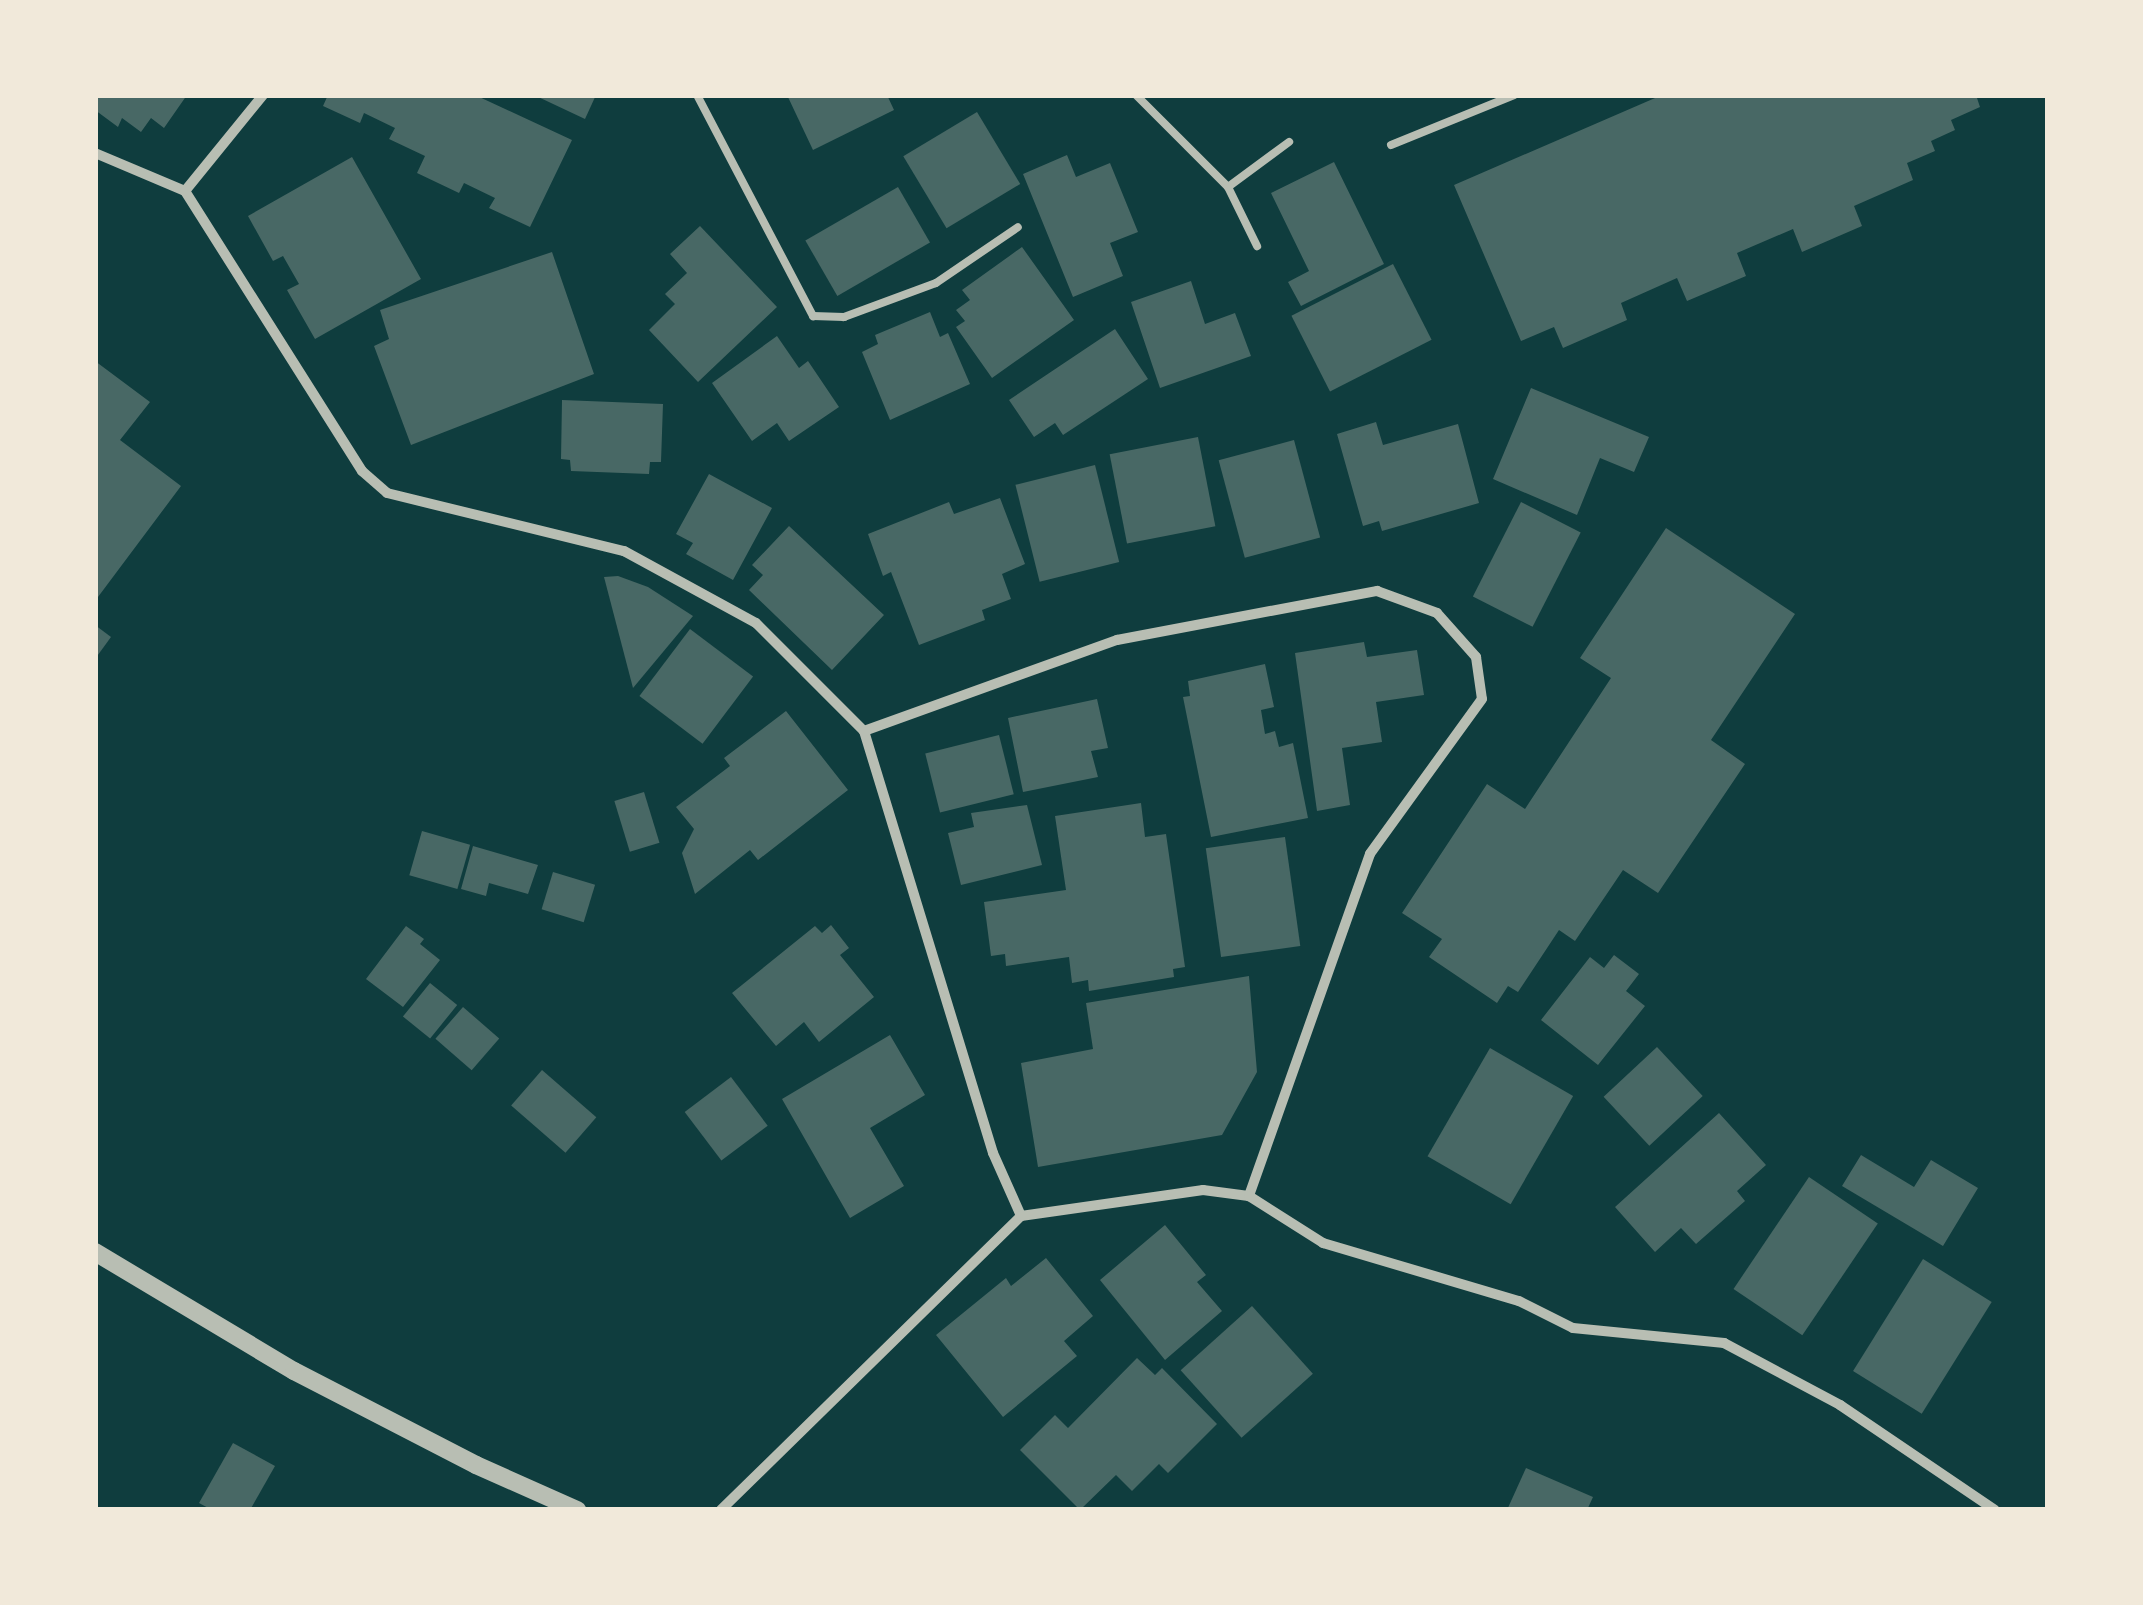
<!DOCTYPE html>
<style>
body{margin:0}
#map{position:relative;width:2143px;height:1605px;overflow:hidden;background:#0f3d3e;font-family:"Archivo Narrow",sans-serif}
div>[style]{position:absolute}
.building>*{inset:0;background:#486865;transform-origin:0 0}
.service>*{height:8px;margin:-4px;padding:0 4px;transform-origin:4px;border-radius:4px;background:#b8beb3}
.minor>*{height:10px;margin:-5px;padding:0 5px;transform-origin:5px;border-radius:5px;background:#b8beb3}
.tertiary>*{height:18px;margin:-9px;padding:0 9px;transform-origin:9px;border-radius:9px;background:#b8beb3}
span{translate:-50% -50%;white-space:nowrap;text-align:center;line-height:1.15;-webkit-text-stroke:10px #f1e9da;paint-order:stroke}
.frame{position:absolute;inset:0;border:98px solid #f1e9da;pointer-events:none}
</style>
<div id="map">
<div class="building">
<i style="clip-path:polygon(95px 95px,187px 95px,164px 128px,151px 118px,141px 132px,122px 118px,118px 127px,95px 110px)"></i>
<i style="clip-path:polygon(328px 95px,475px 95px,572px 140px,530px 227px,489px 208px,495px 198px,464px 183px,459px 193px,417px 173px,425px 156px,389px 139px,395px 128px,364px 113px,360px 123px,323px 106px)"></i>
<i style="clip-path:polygon(534px 95px,596px 95px,585px 119px)"></i>
<i style="clip-path:polygon(787px 95px,887px 95px,894px 110px,813px 150px)"></i>
<i style="clip-path:polygon(1662px 95px,1984px 95px,1977px 98px,1980px 107px,1951px 120px,1955px 130px,1931px 141px,1935px 151px,1907px 163px,1913px 180px,1854px 206px,1862px 226px,1802px 252px,1793px 229px,1737px 253px,1746px 276px,1687px 301px,1677px 278px,1621px 303px,1627px 320px,1563px 348px,1554px 327px,1521px 341px,1454px 185px)"></i>
<i style="left:977px;top:112px;width:84px;height:86px;rotate:59deg"></i>
<i style="clip-path:polygon(1067px 155px,1076px 177px,1110px 163px,1138px 232px,1110px 243px,1123px 276px,1073px 297px,1023px 174px)"></i>
<i style="clip-path:polygon(352px 157px,421px 279px,315px 339px,287px 290px,299px 284px,283px 256px,273px 261px,248px 216px)"></i>
<i style="clip-path:polygon(1334px 162px,1384px 264px,1301px 306px,1288px 282px,1309px 271px,1271px 193px)"></i>
<i style="left:898px;top:187px;width:64px;height:107px;rotate:60deg"></i>
<i style="clip-path:polygon(700px 226px,777px 307px,698px 382px,649px 330px,675px 304px,665px 294px,687px 273px,670px 254px)"></i>
<i style="clip-path:polygon(1022px 247px,1074px 320px,992px 378px,956px 327px,965px 321px,956px 310px,970px 300px,962px 290px)"></i>
<i style="clip-path:polygon(552px 252px,594px 374px,411px 445px,374px 346px,389px 339px,380px 310px)"></i>
<i style="left:1393px;top:264px;width:85px;height:114px;rotate:63deg"></i>
<i style="clip-path:polygon(1191px 281px,1205px 324px,1235px 313px,1251px 356px,1160px 388px,1131px 302px)"></i>
<i style="clip-path:polygon(930px 312px,940px 337px,948px 333px,970px 384px,890px 420px,862px 352px,878px 344px,875px 335px)"></i>
<i style="clip-path:polygon(1115px 329px,1148px 379px,1063px 435px,1055px 423px,1034px 437px,1009px 400px)"></i>
<i style="clip-path:polygon(777px 336px,799px 368px,808px 361px,839px 407px,789px 441px,777px 423px,752px 441px,712px 383px)"></i>
<i style="clip-path:polygon(95px 361px,150px 402px,120px 440px,181px 486px,95px 601px)"></i>
<i style="clip-path:polygon(1531px 388px,1649px 437px,1634px 472px,1600px 458px,1577px 515px,1493px 479px)"></i>
<i style="clip-path:polygon(562px 400px,663px 404px,661px 462px,650px 462px,649px 474px,571px 471px,570px 460px,561px 459px)"></i>
<i style="clip-path:polygon(1376px 422px,1383px 445px,1458px 424px,1479px 503px,1382px 531px,1379px 521px,1363px 526px,1337px 434px)"></i>
<i style="left:1198px;top:437px;width:91px;height:90px;rotate:79deg"></i>
<i style="left:1294px;top:440px;width:101px;height:78px;rotate:75deg"></i>
<i style="left:1095px;top:465px;width:100px;height:82px;rotate:76deg"></i>
<i style="clip-path:polygon(709px 474px,772px 508px,733px 580px,686px 554px,693px 543px,676px 534px)"></i>
<i style="clip-path:polygon(1000px 498px,1025px 564px,1002px 574px,1011px 599px,982px 610px,985px 620px,919px 645px,891px 572px,883px 576px,868px 534px,949px 502px,954px 514px)"></i>
<i style="left:1521px;top:502px;width:67px;height:106px;rotate:27deg"></i>
<i style="clip-path:polygon(789px 526px,884px 615px,832px 670px,749px 590px,763px 575px,752px 565px)"></i>
<i style="clip-path:polygon(1666px 528px,1795px 614px,1711px 740px,1745px 764px,1658px 893px,1623px 870px,1575px 941px,1559px 930px,1518px 992px,1508px 986px,1497px 1003px,1429px 957px,1442px 939px,1402px 913px,1487px 784px,1525px 809px,1611px 678px,1580px 658px)"></i>
<i style="clip-path:polygon(618px 576px,648px 587px,693px 616px,633px 688px,604px 577px)"></i>
<i style="clip-path:polygon(95px 625px,111px 637px,95px 659px)"></i>
<i style="left:690px;top:629px;width:79px;height:84px;rotate:37deg"></i>
<i style="clip-path:polygon(1364px 642px,1367px 657px,1417px 650px,1424px 695px,1376px 702px,1382px 742px,1342px 748px,1350px 805px,1317px 811px,1295px 653px)"></i>
<i style="clip-path:polygon(1265px 664px,1274px 707px,1261px 710px,1265px 734px,1275px 731px,1279px 747px,1293px 743px,1308px 818px,1211px 837px,1183px 697px,1190px 696px,1188px 681px)"></i>
<i style="clip-path:polygon(1097px 699px,1108px 748px,1091px 751px,1098px 777px,1023px 792px,1008px 718px)"></i>
<i style="clip-path:polygon(786px 711px,848px 790px,758px 860px,750px 850px,695px 894px,682px 853px,694px 829px,676px 807px,730px 766px,724px 758px)"></i>
<i style="left:999px;top:735px;width:61px;height:76px;rotate:76deg"></i>
<i style="left:644px;top:792px;width:53px;height:31px;rotate:73deg"></i>
<i style="clip-path:polygon(1141px 803px,1145px 837px,1166px 834px,1185px 967px,1173px 969px,1174px 977px,1089px 991px,1088px 980px,1072px 983px,1069px 957px,1006px 966px,1005px 954px,991px 956px,984px 902px,1066px 890px,1055px 816px)"></i>
<i style="clip-path:polygon(1027px 805px,1042px 865px,961px 885px,948px 833px,974px 827px,971px 813px)"></i>
<i style="left:422px;top:831px;width:50px;height:46px;rotate:16deg"></i>
<i style="left:1285px;top:837px;width:110px;height:80px;rotate:82deg"></i>
<i style="clip-path:polygon(473px 846px,538px 865px,528px 894px,489px 883px,486px 896px,461px 889px)"></i>
<i style="left:553px;top:872px;width:44px;height:39px;rotate:17deg"></i>
<i style="clip-path:polygon(831px 925px,849px 948px,840px 955px,874px 997px,819px 1042px,804px 1022px,776px 1046px,732px 993px,815px 926px,822px 933px)"></i>
<i style="clip-path:polygon(406px 926px,424px 939px,420px 944px,440px 960px,403px 1007px,366px 979px)"></i>
<i style="clip-path:polygon(1614px 955px,1639px 974px,1626px 991px,1645px 1006px,1598px 1065px,1541px 1020px,1590px 957px,1604px 968px)"></i>
<i style="clip-path:polygon(1249px 976px,1257px 1072px,1222px 1135px,1038px 1167px,1021px 1063px,1093px 1049px,1086px 1003px)"></i>
<i style="left:430px;top:983px;width:35px;height:43px;rotate:39deg"></i>
<i style="left:463px;top:1007px;width:48px;height:42px;rotate:41deg"></i>
<i style="clip-path:polygon(890px 1035px,925px 1095px,870px 1128px,904px 1186px,850px 1218px,782px 1099px)"></i>
<i style="left:1657px;top:1047px;width:67px;height:73px;rotate:47deg"></i>
<i style="left:1490px;top:1048px;width:96px;height:125px;rotate:30deg"></i>
<i style="left:542px;top:1070px;width:72px;height:47px;rotate:41deg"></i>
<i style="left:731px;top:1077px;width:61px;height:58px;rotate:53deg"></i>
<i style="clip-path:polygon(1719px 1113px,1766px 1165px,1737px 1191px,1745px 1201px,1696px 1244px,1681px 1228px,1655px 1252px,1615px 1207px)"></i>
<i style="clip-path:polygon(1861px 1155px,1914px 1187px,1931px 1160px,1978px 1188px,1943px 1246px,1842px 1186px)"></i>
<i style="left:1809px;top:1177px;width:83px;height:135px;rotate:34deg"></i>
<i style="clip-path:polygon(1165px 1225px,1206px 1275px,1197px 1282px,1222px 1311px,1165px 1360px,1100px 1280px)"></i>
<i style="clip-path:polygon(1046px 1258px,1093px 1316px,1064px 1341px,1077px 1356px,1003px 1417px,936px 1335px,1006px 1278px,1011px 1286px)"></i>
<i style="left:1923px;top:1259px;width:81px;height:132px;rotate:32deg"></i>
<i style="left:1252px;top:1306px;width:91px;height:96px;rotate:48deg"></i>
<i style="clip-path:polygon(1137px 1358px,1155px 1375px,1162px 1368px,1217px 1424px,1168px 1473px,1159px 1464px,1132px 1491px,1116px 1475px,1080px 1510px,1020px 1450px,1055px 1415px,1068px 1428px)"></i>
<i style="clip-path:polygon(233px 1443px,275px 1466px,250px 1510px,212px 1510px,199px 1503px)"></i>
<i style="clip-path:polygon(1526px 1468px,1593px 1497px,1587px 1510px,1507px 1510px)"></i>
</div>
<div class="service">
<i style="left:697px;top:95px;width:250px;rotate:62.3deg"></i>
<i style="left:813px;top:316px;width:31px;rotate:2deg"></i>
<i style="left:844px;top:317px;width:98px;rotate:-20.3deg"></i>
<i style="left:936px;top:283px;width:99px;rotate:-34.3deg"></i>
<i style="left:1136px;top:95px;width:130px;rotate:45deg"></i>
<i style="left:1228px;top:187px;width:66px;rotate:63.8deg"></i>
<i style="left:1391px;top:145px;width:133px;rotate:-22.1deg"></i>
<i style="left:1228px;top:187px;width:76px;rotate:-36.4deg"></i>
</div>
<div class="minor">
<i style="left:95px;top:153px;width:98px;rotate:22.9deg"></i>
<i style="left:185px;top:191px;width:331px;rotate:57.7deg"></i>
<i style="left:362px;top:471px;width:33px;rotate:41deg"></i>
<i style="left:387px;top:493px;width:244px;rotate:13.8deg"></i>
<i style="left:624px;top:551px;width:150px;rotate:28.6deg"></i>
<i style="left:756px;top:623px;width:153px;rotate:45deg"></i>
<i style="left:864px;top:731px;width:441px;rotate:73deg"></i>
<i style="left:993px;top:1153px;width:69px;rotate:66deg"></i>
<i style="left:1021px;top:1216px;width:420px;rotate:135.6deg"></i>
<i style="left:185px;top:191px;width:124px;rotate:-50.9deg"></i>
<i style="left:864px;top:731px;width:269px;rotate:-19.8deg"></i>
<i style="left:1117px;top:640px;width:265px;rotate:-10.7deg"></i>
<i style="left:1377px;top:591px;width:64px;rotate:20.1deg"></i>
<i style="left:1437px;top:613px;width:59px;rotate:48.4deg"></i>
<i style="left:1476px;top:657px;width:42px;rotate:81.9deg"></i>
<i style="left:1482px;top:699px;width:191px;rotate:125.9deg"></i>
<i style="left:1370px;top:854px;width:363px;rotate:109.5deg"></i>
<i style="left:1021px;top:1216px;width:184px;rotate:-8.1deg"></i>
<i style="left:1203px;top:1190px;width:46px;rotate:7.4deg"></i>
<i style="left:1249px;top:1196px;width:88px;rotate:32.4deg"></i>
<i style="left:1323px;top:1243px;width:204px;rotate:16.5deg"></i>
<i style="left:1519px;top:1301px;width:60px;rotate:26.6deg"></i>
<i style="left:1573px;top:1328px;width:152px;rotate:5.7deg"></i>
<i style="left:1724px;top:1343px;width:132px;rotate:28.1deg"></i>
<i style="left:1840px;top:1405px;width:187px;rotate:34.1deg"></i>
</div>
<div class="tertiary">
<i style="left:95px;top:1252px;width:232px;rotate:30.9deg"></i>
<i style="left:294px;top:1371px;width:205px;rotate:27.3deg"></i>
<i style="left:476px;top:1465px;width:111px;rotate:24deg"></i>
</div>
<div class="frame"></div>
</div>
